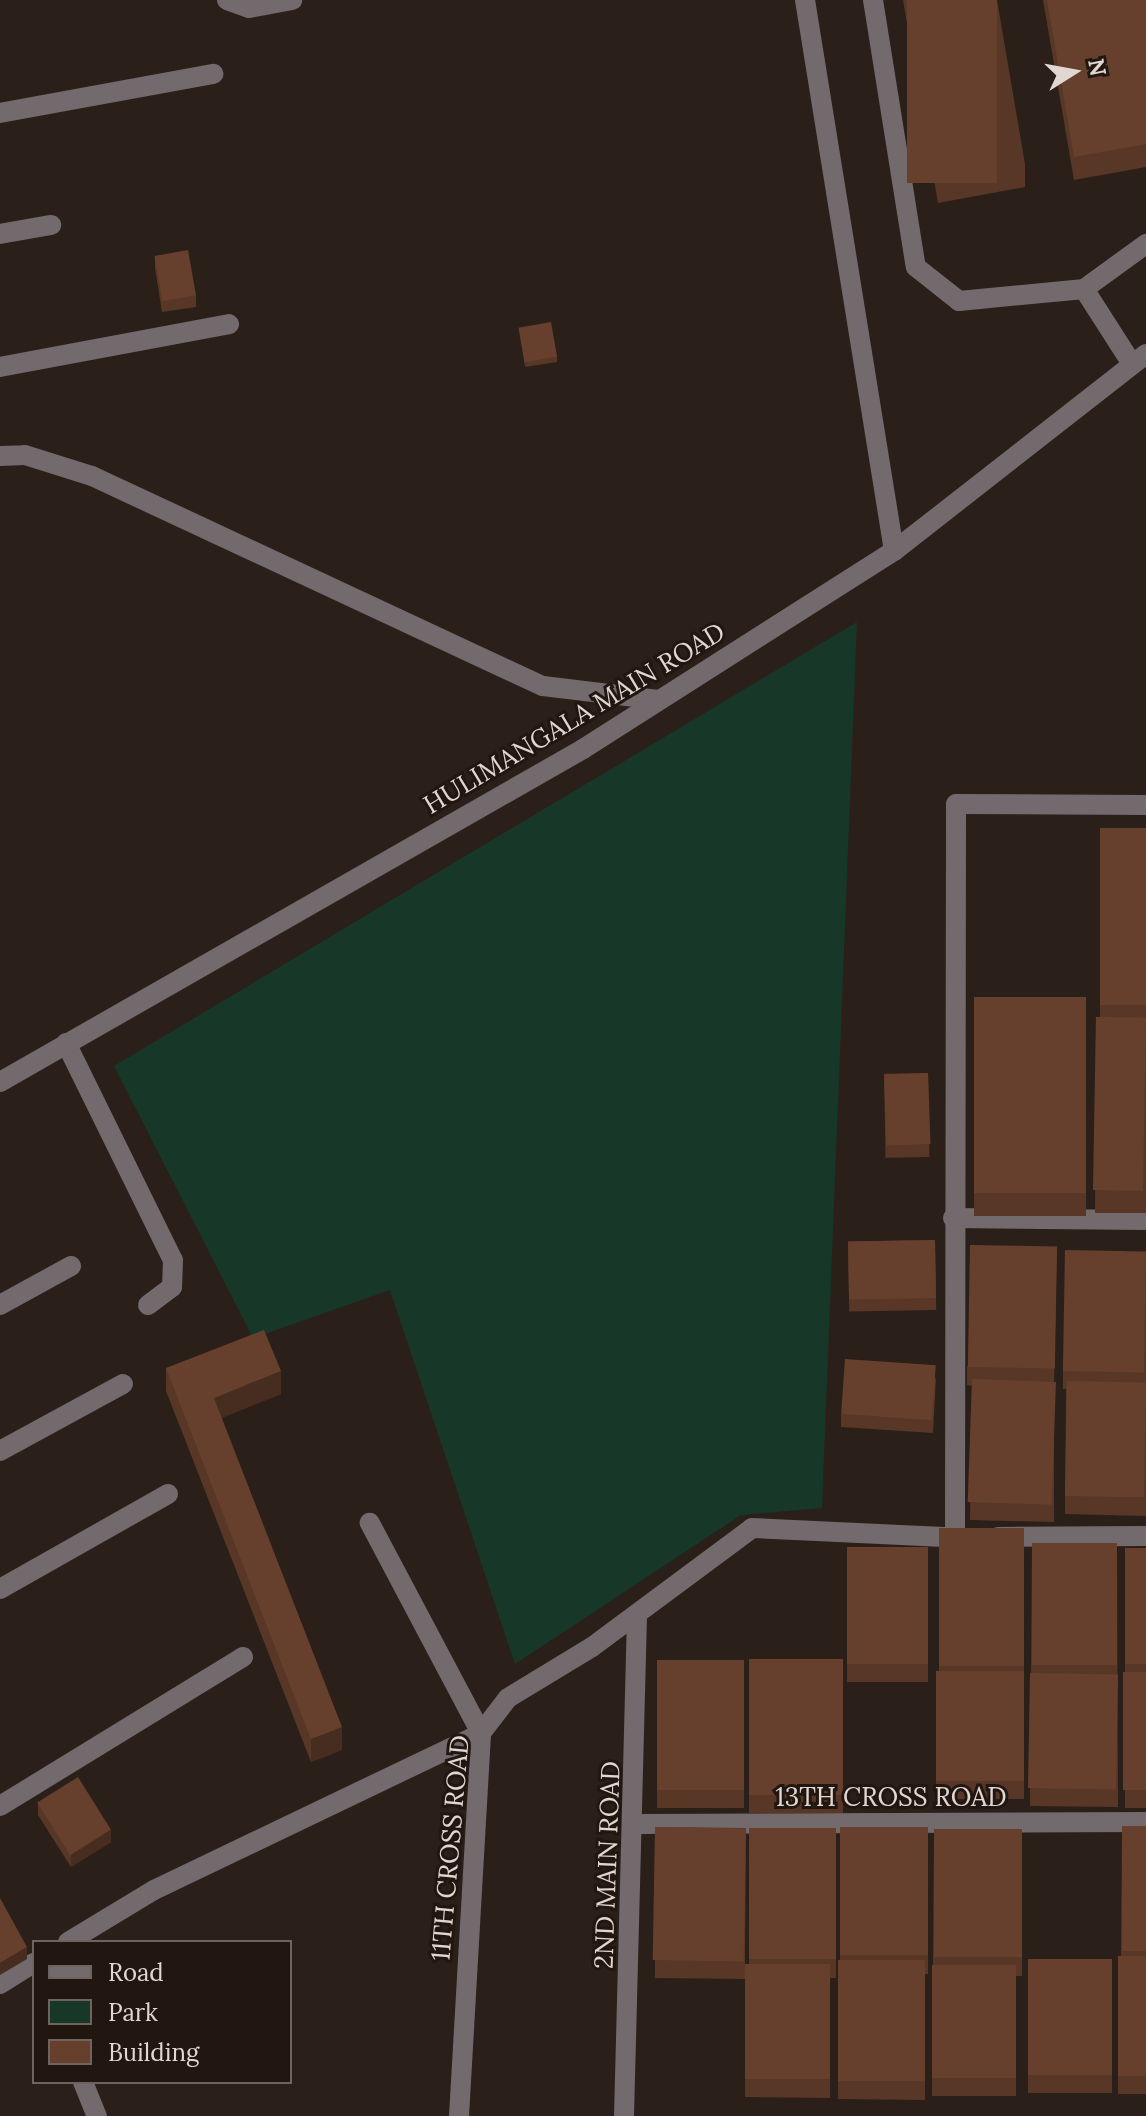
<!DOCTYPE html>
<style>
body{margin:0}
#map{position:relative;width:1146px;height:2116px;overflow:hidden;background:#2b1f19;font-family:Lora,serif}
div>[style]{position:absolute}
.green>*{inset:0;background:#173729}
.minor>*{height:20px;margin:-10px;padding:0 10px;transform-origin:10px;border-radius:10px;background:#726a6c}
.wall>*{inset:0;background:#583727;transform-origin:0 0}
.shaded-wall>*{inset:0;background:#472d20}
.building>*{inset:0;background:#66402d;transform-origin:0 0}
span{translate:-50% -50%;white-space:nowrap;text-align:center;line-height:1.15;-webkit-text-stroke:6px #221610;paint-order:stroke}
.street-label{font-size:26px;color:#e0d7d3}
.legend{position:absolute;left:32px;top:1940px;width:260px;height:144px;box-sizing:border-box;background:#221610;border:2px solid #6e635e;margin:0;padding:10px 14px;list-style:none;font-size:24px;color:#e0d7d3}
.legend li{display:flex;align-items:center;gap:16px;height:40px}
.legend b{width:40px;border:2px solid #6e635e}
.north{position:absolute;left:1034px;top:32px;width:80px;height:80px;-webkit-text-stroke:6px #221610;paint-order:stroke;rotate:79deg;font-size:22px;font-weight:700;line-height:32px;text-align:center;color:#e0d7d3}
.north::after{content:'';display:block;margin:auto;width:28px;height:36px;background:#e0d7d3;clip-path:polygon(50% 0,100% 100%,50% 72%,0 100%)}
</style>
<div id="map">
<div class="green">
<i style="clip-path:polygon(857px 622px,822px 1508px,741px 1515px,515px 1664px,390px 1290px,253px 1338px,114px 1066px)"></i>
</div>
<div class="minor">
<i style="left:227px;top:0;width:23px;rotate:20deg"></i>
<i style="left:249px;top:8px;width:44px;rotate:-10.5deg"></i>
<i style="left:805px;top:0;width:558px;rotate:80.82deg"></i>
<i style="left:873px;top:0;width:270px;rotate:80.9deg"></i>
<i style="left:916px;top:267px;width:55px;rotate:38.3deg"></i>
<i style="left:959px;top:301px;width:126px;rotate:-5.5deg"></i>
<i style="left:1084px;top:289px;width:89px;rotate:57.4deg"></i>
<i style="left:0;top:113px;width:217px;rotate:-10.4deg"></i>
<i style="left:0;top:234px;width:52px;rotate:-10deg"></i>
<i style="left:1084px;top:289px;width:77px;rotate:-36deg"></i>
<i style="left:0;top:367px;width:233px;rotate:-10.6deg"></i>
<i style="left:0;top:456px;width:25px;rotate:-2deg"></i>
<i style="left:25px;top:455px;width:70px;rotate:17.4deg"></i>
<i style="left:92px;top:476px;width:497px;rotate:25deg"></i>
<i style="left:543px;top:686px;width:116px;rotate:6.9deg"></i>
<i style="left:66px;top:1043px;width:242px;rotate:63.8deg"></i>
<i style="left:173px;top:1260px;width:27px;rotate:92deg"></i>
<i style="left:172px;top:1287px;width:30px;rotate:143deg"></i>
<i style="left:0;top:1082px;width:671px;rotate:-29.73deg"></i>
<i style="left:583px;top:749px;width:369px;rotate:-32.5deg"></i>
<i style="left:894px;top:551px;width:320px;rotate:-38deg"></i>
<i style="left:953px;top:1218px;width:193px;rotate:0.6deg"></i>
<i style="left:0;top:1305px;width:81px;rotate:-28.8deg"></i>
<i style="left:0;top:1451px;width:140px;rotate:-28.6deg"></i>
<i style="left:998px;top:1537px;width:148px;rotate:-0.4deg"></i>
<i style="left:955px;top:1538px;width:734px;rotate:-89.92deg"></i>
<i style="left:956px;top:804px;width:190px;rotate:0.3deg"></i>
<i style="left:0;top:1589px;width:193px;rotate:-29.5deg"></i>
<i style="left:0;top:1806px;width:285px;rotate:-31.5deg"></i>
<i style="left:637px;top:1824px;width:509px;rotate:-0.23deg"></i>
<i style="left:68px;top:1942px;width:100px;rotate:-31.2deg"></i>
<i style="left:154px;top:1890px;width:363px;rotate:-25.6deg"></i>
<i style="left:481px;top:1733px;width:238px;rotate:-117.9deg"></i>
<i style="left:0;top:1984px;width:40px;rotate:-32deg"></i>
<i style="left:83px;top:2082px;width:37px;rotate:68deg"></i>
<i style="left:459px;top:2116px;width:384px;rotate:-86.7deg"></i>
<i style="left:481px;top:1733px;width:44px;rotate:-52.4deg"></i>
<i style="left:508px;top:1698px;width:98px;rotate:-31.3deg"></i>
<i style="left:592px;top:1647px;width:199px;rotate:-36.6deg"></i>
<i style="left:752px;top:1528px;width:214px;rotate:2.7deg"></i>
<i style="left:624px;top:2116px;width:501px;rotate:-88.51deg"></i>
</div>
<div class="wall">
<i style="clip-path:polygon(903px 0,997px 0,1025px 164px,1025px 187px,938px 203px)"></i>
<i style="clip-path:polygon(1043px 0,1146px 0,1146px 167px,1074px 180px)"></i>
<i style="clip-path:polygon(155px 256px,196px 295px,196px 307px,162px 312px,155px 268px)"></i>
<i style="clip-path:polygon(519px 328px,557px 356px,557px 362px,525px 367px)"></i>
<i style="clip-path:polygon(1100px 828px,1146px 828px,1146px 1213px,1095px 1213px,1096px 1017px,1100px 1017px)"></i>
<i style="left:974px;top:997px;width:112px;height:219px"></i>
<i style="left:928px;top:1073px;width:84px;height:44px;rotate:89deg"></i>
<i style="left:935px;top:1240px;width:70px;height:87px;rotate:89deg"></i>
<i style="clip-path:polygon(1057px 1246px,1054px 1382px,1054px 1522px,970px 1520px,972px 1386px,967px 1385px,967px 1367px)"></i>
<i style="clip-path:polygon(1146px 1251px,1146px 1516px,1065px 1514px,1066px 1389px,1063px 1389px,1063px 1371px)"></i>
<i style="clip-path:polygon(166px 1368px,281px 1394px,221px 1418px,342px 1750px,311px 1762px,166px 1391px)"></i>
<i style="clip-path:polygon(936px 1378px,933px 1433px,841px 1427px,841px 1414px)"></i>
<i style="clip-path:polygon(939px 1528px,1024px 1528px,1024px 1799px,936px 1799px,936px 1671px,939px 1671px)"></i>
<i style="clip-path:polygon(1032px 1543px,1117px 1543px,1118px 1807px,1030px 1806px,1030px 1673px,1031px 1673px)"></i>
<i style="left:847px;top:1547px;width:81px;height:135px"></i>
<i style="left:1125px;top:1548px;width:21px;height:260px"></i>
<i style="left:749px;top:1659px;width:94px;height:154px"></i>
<i style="left:657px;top:1660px;width:87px;height:148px"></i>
<i style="clip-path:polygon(38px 1803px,111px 1842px,71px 1867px,38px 1815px)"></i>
<i style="clip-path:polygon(1122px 1826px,1146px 1826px,1146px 2094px,1118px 2094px,1118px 1956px,1121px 1956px)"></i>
<i style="clip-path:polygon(655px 1827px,746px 1828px,745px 1964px,749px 1964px,749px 1828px,836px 1828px,836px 1978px,830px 1978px,830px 2098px,745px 2097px,745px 1979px,655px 1978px)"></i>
<i style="clip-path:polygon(840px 1827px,928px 1827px,928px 1974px,925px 1974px,925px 2100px,838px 2099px,838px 1960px,840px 1960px)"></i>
<i style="clip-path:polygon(934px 1829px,1022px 1829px,1022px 1976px,1016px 1976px,1016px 2096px,932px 2096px)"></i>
<i style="left:1028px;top:1959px;width:84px;height:134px"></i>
</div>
<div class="shaded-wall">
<i style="clip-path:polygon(281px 1371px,281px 1394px,214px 1421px,214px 1398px)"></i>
<i style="clip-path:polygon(342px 1727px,342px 1750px,311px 1762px,311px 1739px)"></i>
<i style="clip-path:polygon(111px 1829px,111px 1842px,71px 1867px,71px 1855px)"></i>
<i style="clip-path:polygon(27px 1947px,27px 1959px,0 1975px,0 1963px)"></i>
</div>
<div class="building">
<i style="left:907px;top:0;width:90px;height:183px"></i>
<i style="clip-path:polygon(1047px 0,1146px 0,1146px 144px,1074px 157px)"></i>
<i style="left:188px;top:250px;width:46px;height:34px;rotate:80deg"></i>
<i style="left:551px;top:322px;width:35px;height:33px;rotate:80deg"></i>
<i style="left:1100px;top:828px;width:46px;height:177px"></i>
<i style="left:974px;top:997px;width:112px;height:196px"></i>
<i style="left:1096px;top:1017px;width:50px;height:173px;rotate:1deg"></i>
<i style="left:928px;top:1073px;width:71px;height:44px;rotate:88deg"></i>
<i style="left:935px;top:1240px;width:58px;height:87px;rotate:89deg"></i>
<i style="left:970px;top:1245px;width:87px;height:122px;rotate:1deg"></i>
<i style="left:1065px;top:1250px;width:81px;height:121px;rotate:1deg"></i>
<i style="clip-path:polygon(264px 1330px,281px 1371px,214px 1398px,342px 1727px,311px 1739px,166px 1368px)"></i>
<i style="left:845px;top:1359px;width:91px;height:55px;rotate:4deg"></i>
<i style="left:972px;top:1379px;width:84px;height:123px;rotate:2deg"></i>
<i style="left:1067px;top:1381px;width:79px;height:115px;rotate:1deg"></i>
<i style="left:939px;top:1528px;width:85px;height:138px"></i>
<i style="left:1032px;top:1543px;width:85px;height:122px"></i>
<i style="left:847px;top:1547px;width:81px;height:117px"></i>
<i style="left:1125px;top:1548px;width:21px;height:116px"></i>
<i style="left:749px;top:1659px;width:94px;height:136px"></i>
<i style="left:657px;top:1660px;width:87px;height:130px"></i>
<i style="left:936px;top:1671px;width:88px;height:110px"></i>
<i style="left:1123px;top:1672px;width:23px;height:118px"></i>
<i style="left:1030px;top:1673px;width:88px;height:115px;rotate:1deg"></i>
<i style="left:78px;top:1777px;width:62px;height:48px;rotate:58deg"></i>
<i style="left:1122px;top:1826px;width:24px;height:125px"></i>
<i style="left:655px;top:1827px;width:91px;height:133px;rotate:1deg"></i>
<i style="left:840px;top:1827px;width:88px;height:128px"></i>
<i style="left:749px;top:1828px;width:87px;height:131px"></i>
<i style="left:934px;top:1829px;width:88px;height:128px"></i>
<i style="clip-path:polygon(0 1898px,27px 1947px,0 1963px)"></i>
<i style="left:1118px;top:1956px;width:28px;height:120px"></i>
<i style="left:1028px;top:1959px;width:84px;height:116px"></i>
<i style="left:838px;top:1960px;width:87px;height:121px"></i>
<i style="left:745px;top:1964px;width:85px;height:115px"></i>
<i style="left:932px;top:1965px;width:84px;height:113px"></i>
</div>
<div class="street-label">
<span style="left:574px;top:718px;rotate:-31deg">HULIMANGALA MAIN ROAD</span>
<span style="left:891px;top:1797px">13TH CROSS ROAD</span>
<span style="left:450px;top:1848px;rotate:-85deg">11TH CROSS ROAD</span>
<span style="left:607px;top:1865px;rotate:-88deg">2ND MAIN ROAD</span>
</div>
<ul class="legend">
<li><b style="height:10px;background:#726a6c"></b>Road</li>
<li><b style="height:22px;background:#173729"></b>Park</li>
<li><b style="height:22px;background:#66402d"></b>Building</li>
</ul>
<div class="north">N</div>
</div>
